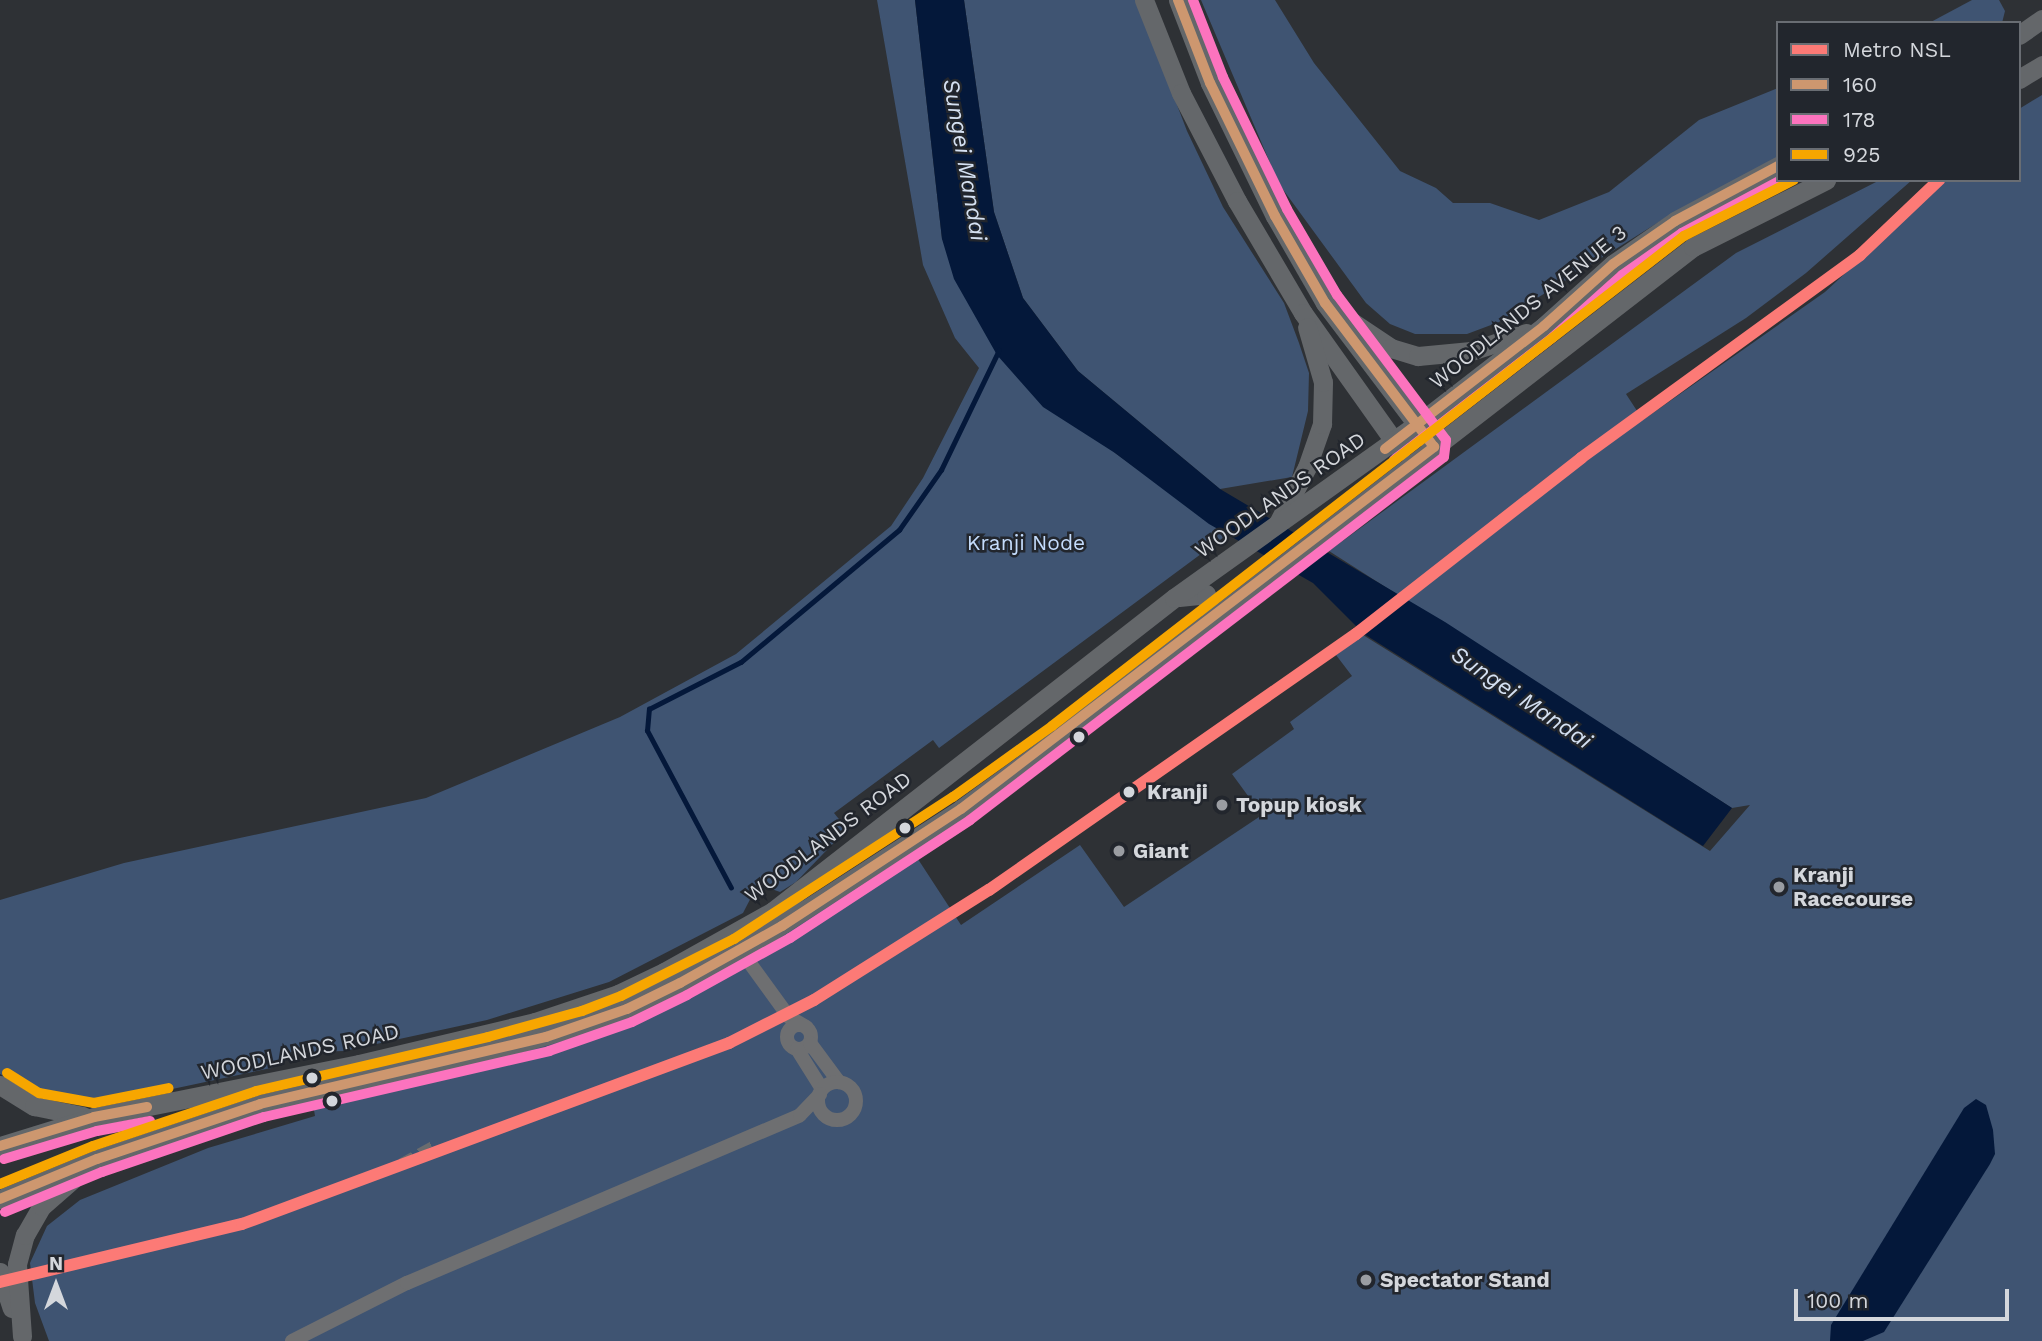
<!DOCTYPE html>
<style>
body{margin:0}
#map{position:relative;width:2042px;height:1341px;overflow:hidden;background:#2e3135;font-family:"Work Sans",sans-serif}
div>[style]{position:absolute}
.green>*{inset:0;background:#3f5472}
.water>*{inset:0;background:#04183a}
.stream>*{height:4.5px;margin:-2.25px;padding:0 2.25px;transform-origin:2.25px;border-radius:2.25px;background:#04183a}
.minor>*{height:14px;margin:-7px;padding:0 7px;transform-origin:7px;border-radius:7px;background:#6e6f71}
.minor>.ring{margin:-7px;padding:0;box-sizing:content-box;background:none;border:14px solid #6e6f71;border-radius:50%}
.major>*{height:19px;margin:-9.5px;padding:0 9.5px;transform-origin:9.5px;border-radius:9.5px;background:#64676a}
.rail>*{height:4.5px;margin-top:-2.25px;transform-origin:0;background:repeating-linear-gradient(90deg,#6a6c6e 0 14px,transparent 0 21px)}
.bus-1>*{height:10px;margin:-5px;padding:0 5px;transform-origin:5px;border-radius:5px;background:#cd976f}
.bus-2>*{height:10px;margin:-5px;padding:0 5px;transform-origin:5px;border-radius:5px;background:#fc73be}
.bus-3>*{height:10px;margin:-5px;padding:0 5px;transform-origin:5px;border-radius:5px;background:#f7a600}
.metro-1>*{height:12px;margin:-6px;padding:0 6px;transform-origin:6px;border-radius:6px;background:#fc7a76}
.dots>*{width:19px;height:19px;translate:-50% -50%;box-sizing:border-box;border:4px solid #22262d;border-radius:50%}
span{translate:-50% -50%;white-space:nowrap;text-align:center;line-height:1.15;-webkit-text-stroke:5px #22262d;paint-order:stroke}
.street-label{font-size:21px;color:#d4d7dc}
.park-label{font-size:21px;color:#c4dcfc}
.stop-label{font-size:21px;color:#d4d7dc;font-weight:700}
.left{translate:0 -50%;text-align:left}
.poi-label{font-size:21px;color:#d4d7dc;font-weight:700}
.water-label{font-size:23px;color:#d5e1f2;font-style:italic}
.legend{position:absolute;left:1776px;top:21px;width:245px;height:161px;box-sizing:border-box;background:#22262d;border:2px solid #696d73;margin:0;padding:9px 12px;list-style:none;font-size:21px;color:#d4d7dc}
.legend li{display:flex;align-items:center;gap:14px;height:35px}
.legend b{width:35px;border:2px solid #696d73}
.north{position:absolute;left:21px;top:1250px;width:70px;height:70px;-webkit-text-stroke:5px #22262d;paint-order:stroke;rotate:0deg;font-size:19px;font-weight:700;line-height:28px;text-align:center;color:#d4d7dc}
.north::after{content:'';display:block;margin:auto;width:24px;height:32px;background:#d4d7dc;clip-path:polygon(50% 0,100% 100%,50% 72%,0 100%)}
.scale{position:absolute;left:1794px;top:1289px;width:215px;height:32px;box-sizing:border-box;border:4px solid #d4d7dc;border-top:0;padding-left:9px;font-size:21px;line-height:24px;white-space:nowrap;color:#d4d7dc;-webkit-text-stroke:5px #22262d;paint-order:stroke}
</style>
<div id="map">
<div class="green">
<i style="clip-path:polygon(877px 0,915px 0,942px 239px,1115px 453px,1228px 534px,939px 748px,933px 740px,834px 813px,847px 829px,796px 882px,780px 892px,758px 884px,743px 913px,609px 982px,487px 1020px,344px 1051px,313px 1052px,311px 1047px,291px 1052px,292px 1057px,271px 1068px,97px 1105px,47px 1100px,0 1074px,0 900px,124px 863px,426px 798px,620px 717px,736px 654px,891px 526px,923px 478px,979px 368px,955px 338px,923px 265px)"></i>
<i style="clip-path:polygon(964px 0,1137px 0,1187px 131px,1223px 207px,1284px 303px,1299px 343px,1309px 373px,1308px 411px,1292px 477px,1220px 489px,1078px 371px,1023px 298px,994px 212px)"></i>
<i style="clip-path:polygon(1201px 0,1275px 0,1314px 63px,1400px 171px,1436px 188px,1453px 203px,1490px 203px,1539px 220px,1609px 192px,1699px 120px,1778px 88px,1778px 157px,1670px 215px,1499px 322px,1467px 334px,1415px 334px,1390px 324px,1366px 303px,1279px 184px)"></i>
<i style="clip-path:polygon(1972px 0,1999px 0,2005px 11px,2002px 23px,1929px 23px)"></i>
<i style="clip-path:polygon(2042px 95px,2042px 1341px,49px 1341px,35px 1303px,30px 1263px,47px 1226px,80px 1200px,208px 1148px,315px 1116px,313px 1104px,480px 1062px,735px 963px,914px 853px,961px 925px,1080px 845px,1124px 907px,1262px 815px,1232px 774px,1294px 729px,1290px 722px,1352px 676px,1336px 655px,1363px 635px,1710px 851px,1750px 805px,1732px 808px,1329px 551px,1736px 253px,1880px 180px,1912px 180px,1806px 273px,1746px 318px,1626px 394px,1643px 420px,1825px 292px,1946px 180px,2019px 180px,2019px 109px)"></i>
</div>
<div class="water">
<i style="clip-path:polygon(915px 0,964px 0,994px 212px,1023px 298px,1078px 371px,1220px 489px,1445px 622px,1732px 808px,1703px 846px,1364px 634px,1313px 583px,1209px 524px,1115px 453px,1043px 407px,997px 355px,954px 279px,942px 239px)"></i>
<i style="clip-path:polygon(1976px 1099px,1986px 1105px,1993px 1130px,1995px 1154px,1990px 1164px,1884px 1332px,1863px 1341px,1830px 1341px,1831px 1325px,1964px 1108px)"></i>
</div>
<div class="stream">
<i style="left:731px;top:888px;width:178px;rotate:-118.1deg"></i>
<i style="left:647px;top:731px;width:22px;rotate:-85deg"></i>
<i style="left:649px;top:709px;width:103px;rotate:-27.1deg"></i>
<i style="left:741px;top:662px;width:206px;rotate:-39.9deg"></i>
<i style="left:899px;top:530px;width:73px;rotate:-55deg"></i>
<i style="left:941px;top:470px;width:133px;rotate:-64.2deg"></i>
</div>
<div class="minor">
<i style="left:741px;top:951px;width:82px;rotate:54deg"></i>
<i style="left:789px;top:1017px;width:20px;rotate:30deg"></i>
<i class="ring" style="left:787px;top:1025px;width:10px;height:10px"></i>
<i style="left:810px;top:1043px;width:49px;rotate:53.4deg"></i>
<i style="left:797px;top:1049px;width:47px;rotate:58deg"></i>
<i class="ring" style="left:818px;top:1082px;width:24px;height:24px"></i>
<i style="left:292px;top:1341px;width:129px;rotate:-26.8deg"></i>
<i style="left:407px;top:1283px;width:427px;rotate:-23.1deg"></i>
<i style="left:800px;top:1115px;width:29px;rotate:-46deg"></i>
</div>
<div class="major">
<i style="left:1144px;top:0;width:100px;rotate:68.3deg"></i>
<i style="left:1181px;top:93px;width:122px;rotate:62.6deg"></i>
<i style="left:1237px;top:201px;width:130px;rotate:59.5deg"></i>
<i style="left:1303px;top:313px;width:169px;rotate:54.6deg"></i>
<i style="left:1178px;top:0;width:89px;rotate:68.9deg"></i>
<i style="left:1210px;top:83px;width:148px;rotate:64deg"></i>
<i style="left:1275px;top:216px;width:100px;rotate:60.1deg"></i>
<i style="left:1325px;top:303px;width:181px;rotate:52.9deg"></i>
<i style="left:2019px;top:35px;width:28px;rotate:-35deg"></i>
<i style="left:2019px;top:79px;width:27px;rotate:-31deg"></i>
<i style="left:1343px;top:316px;width:58px;rotate:33.7deg"></i>
<i style="left:1391px;top:348px;width:28px;rotate:17deg"></i>
<i style="left:1418px;top:356px;width:53px;rotate:-5.4deg"></i>
<i style="left:1471px;top:351px;width:58px;rotate:-18.1deg"></i>
<i style="left:1278px;top:523px;width:63px;rotate:-62.6deg"></i>
<i style="left:1307px;top:467px;width:46px;rotate:-70.8deg"></i>
<i style="left:1322px;top:424px;width:42px;rotate:-88.6deg"></i>
<i style="left:1323px;top:382px;width:57px;rotate:-106.2deg"></i>
<i style="left:1179px;top:597px;width:27px;rotate:-6deg"></i>
<i style="left:1206px;top:594px;width:23px;rotate:77deg"></i>
<i style="left:0;top:1085px;width:40px;rotate:32deg"></i>
<i style="left:34px;top:1106px;width:50px;rotate:11.5deg"></i>
<i style="left:0;top:1146px;width:98px;rotate:-17.1deg"></i>
<i style="left:94px;top:1117px;width:270px;rotate:-11.3deg"></i>
<i style="left:359px;top:1064px;width:181px;rotate:-13.4deg"></i>
<i style="left:535px;top:1022px;width:88px;rotate:-18.6deg"></i>
<i style="left:618px;top:994px;width:51px;rotate:-25.6deg"></i>
<i style="left:664px;top:972px;width:125px;rotate:-29.2deg"></i>
<i style="left:773px;top:911px;width:509px;rotate:-37.97deg"></i>
<i style="left:1174px;top:598px;width:306px;rotate:-35.6deg"></i>
<i style="left:1423px;top:420px;width:153px;rotate:-37.8deg"></i>
<i style="left:1544px;top:326px;width:93px;rotate:-41.9deg"></i>
<i style="left:1613px;top:264px;width:75px;rotate:-34.7deg"></i>
<i style="left:1675px;top:221px;width:117px;rotate:-28.1deg"></i>
<i style="left:0;top:1199px;width:105px;rotate:-22.4deg"></i>
<i style="left:97px;top:1159px;width:172px;rotate:-18.6deg"></i>
<i style="left:260px;top:1104px;width:237px;rotate:-12.9deg"></i>
<i style="left:491px;top:1051px;width:99px;rotate:-15.9deg"></i>
<i style="left:586px;top:1024px;width:44px;rotate:-20.1deg"></i>
<i style="left:627px;top:1009px;width:128px;rotate:-27deg"></i>
<i style="left:741px;top:951px;width:262px;rotate:-32.8deg"></i>
<i style="left:961px;top:809px;width:122px;rotate:-36deg"></i>
<i style="left:1060px;top:737px;width:800px;rotate:-37.74deg"></i>
<i style="left:1693px;top:247px;width:149px;rotate:-26.7deg"></i>
<i style="left:0;top:1272px;width:38px;rotate:72deg"></i>
<i style="left:22px;top:1336px;width:72px;rotate:-94deg"></i>
<i style="left:17px;top:1264px;width:30px;rotate:-75deg"></i>
<i style="left:25px;top:1235px;width:34px;rotate:-60deg"></i>
<i style="left:42px;top:1206px;width:52px;rotate:-41.1deg"></i>
</div>
<div class="rail">
<i style="left:363px;top:1181px;width:79px;rotate:-28.8deg"></i>
</div>
<div class="bus-1">
<i style="left:1385px;top:449px;width:201px;rotate:-37.7deg"></i>
<i style="left:1544px;top:326px;width:93px;rotate:-41.9deg"></i>
<i style="left:1613px;top:264px;width:75px;rotate:-34.7deg"></i>
<i style="left:1675px;top:221px;width:117px;rotate:-28.1deg"></i>
<i style="left:0;top:1146px;width:98px;rotate:-17.1deg"></i>
<i style="left:94px;top:1117px;width:54px;rotate:-10.7deg"></i>
<i style="left:0;top:1199px;width:105px;rotate:-22.4deg"></i>
<i style="left:97px;top:1159px;width:172px;rotate:-18.6deg"></i>
<i style="left:260px;top:1104px;width:294px;rotate:-13.2deg"></i>
<i style="left:546px;top:1037px;width:86px;rotate:-19.1deg"></i>
<i style="left:627px;top:1009px;width:59px;rotate:-26.1deg"></i>
<i style="left:680px;top:983px;width:117px;rotate:-29.2deg"></i>
<i style="left:782px;top:926px;width:214px;rotate:-33.2deg"></i>
<i style="left:961px;top:809px;width:596px;rotate:-37.43deg"></i>
<i style="left:1434px;top:447px;width:181px;rotate:-127.1deg"></i>
<i style="left:1325px;top:303px;width:100px;rotate:-119.9deg"></i>
<i style="left:1275px;top:216px;width:148px;rotate:-116deg"></i>
<i style="left:1210px;top:83px;width:89px;rotate:-111.1deg"></i>
</div>
<div class="bus-2">
<i style="left:1394px;top:460px;width:201px;rotate:-37.7deg"></i>
<i style="left:1553px;top:337px;width:93px;rotate:-41.9deg"></i>
<i style="left:1622px;top:275px;width:73px;rotate:-35deg"></i>
<i style="left:1682px;top:233px;width:112px;rotate:-28.2deg"></i>
<i style="left:4px;top:1159px;width:97px;rotate:-16.8deg"></i>
<i style="left:97px;top:1131px;width:54px;rotate:-10.7deg"></i>
<i style="left:5px;top:1212px;width:105px;rotate:-22.4deg"></i>
<i style="left:102px;top:1172px;width:171px;rotate:-18.8deg"></i>
<i style="left:264px;top:1117px;width:293px;rotate:-13deg"></i>
<i style="left:549px;top:1051px;width:88px;rotate:-19.3deg"></i>
<i style="left:632px;top:1022px;width:61px;rotate:-26.1deg"></i>
<i style="left:687px;top:995px;width:118px;rotate:-29deg"></i>
<i style="left:790px;top:938px;width:215px;rotate:-33.2deg"></i>
<i style="left:970px;top:820px;width:597px;rotate:-37.45deg"></i>
<i style="left:1444px;top:457px;width:17px;rotate:-83deg"></i>
<i style="left:1446px;top:440px;width:181px;rotate:-126.9deg"></i>
<i style="left:1337px;top:295px;width:99px;rotate:-120.2deg"></i>
<i style="left:1287px;top:209px;width:147px;rotate:-115.9deg"></i>
<i style="left:1223px;top:77px;width:83px;rotate:-111.3deg"></i>
</div>
<div class="bus-3">
<i style="left:7px;top:1073px;width:38px;rotate:32deg"></i>
<i style="left:39px;top:1093px;width:56px;rotate:10.3deg"></i>
<i style="left:94px;top:1103px;width:76px;rotate:-11.3deg"></i>
<i style="left:0;top:1184px;width:100px;rotate:-22.2deg"></i>
<i style="left:93px;top:1146px;width:172px;rotate:-18.6deg"></i>
<i style="left:256px;top:1091px;width:238px;rotate:-13.1deg"></i>
<i style="left:488px;top:1037px;width:98px;rotate:-15.5deg"></i>
<i style="left:582px;top:1011px;width:42px;rotate:-21deg"></i>
<i style="left:621px;top:996px;width:127px;rotate:-26.8deg"></i>
<i style="left:734px;top:939px;width:261px;rotate:-33deg"></i>
<i style="left:953px;top:797px;width:122px;rotate:-35.6deg"></i>
<i style="left:1052px;top:726px;width:800px;rotate:-37.79deg"></i>
<i style="left:1684px;top:236px;width:123px;rotate:-27deg"></i>
</div>
<div class="metro-1">
<i style="left:0;top:1282px;width:249px;rotate:-13.5deg"></i>
<i style="left:242px;top:1224px;width:520px;rotate:-20.39deg"></i>
<i style="left:729px;top:1043px;width:95px;rotate:-26.8deg"></i>
<i style="left:814px;top:1000px;width:207px;rotate:-32.2deg"></i>
<i style="left:989px;top:890px;width:447px;rotate:-34.9deg"></i>
<i style="left:1356px;top:634px;width:286px;rotate:-38deg"></i>
<i style="left:1581px;top:458px;width:345px;rotate:-36deg"></i>
<i style="left:1860px;top:255px;width:109px;rotate:-43.5deg"></i>
</div>
<div class="dots">
<i style="left:1079px;top:737px;background:#d4d7dc"></i>
<i style="left:1129px;top:792px;background:#d4d7dc"></i>
<i style="left:1222px;top:805px;background:#9a9da2"></i>
<i style="left:905px;top:828px;background:#d4d7dc"></i>
<i style="left:1119px;top:851px;background:#9a9da2"></i>
<i style="left:1779px;top:887px;background:#9a9da2"></i>
<i style="left:312px;top:1078px;background:#d4d7dc"></i>
<i style="left:332px;top:1101px;background:#d4d7dc"></i>
<i style="left:1366px;top:1280px;background:#9a9da2"></i>
</div>
<div class="street-label">
<span style="left:1528px;top:307px;rotate:-39deg">WOODLANDS AVENUE 3</span>
<span style="left:1280px;top:495px;rotate:-35deg">WOODLANDS ROAD</span>
<span style="left:828px;top:837px;rotate:-37deg">WOODLANDS ROAD</span>
<span style="left:300px;top:1052px;rotate:-12deg">WOODLANDS ROAD</span>
</div>
<div class="park-label">
<span style="left:1026px;top:543px">Kranji Node</span>
</div>
<div class="stop-label">
<span class="left" style="left:1147px;top:792px">Kranji</span>
</div>
<div class="poi-label">
<span class="left" style="left:1236px;top:805px">Topup kiosk</span>
<span class="left" style="left:1133px;top:851px">Giant</span>
<span class="left" style="left:1793px;top:887px">Kranji<br>Racecourse</span>
<span class="left" style="left:1380px;top:1280px">Spectator Stand</span>
</div>
<div class="water-label">
<span style="left:964px;top:160px;rotate:80deg">Sungei Mandai</span>
<span style="left:1521px;top:698px;rotate:34deg">Sungei Mandai</span>
</div>
<ul class="legend">
<li><b style="height:9px;background:#fc7a76"></b>Metro NSL</li>
<li><b style="height:9px;background:#cd976f"></b>160</li>
<li><b style="height:9px;background:#fc73be"></b>178</li>
<li><b style="height:9px;background:#f7a600"></b>925</li>
</ul>
<div class="north">N</div>
<div class="scale">100 m</div>
</div>
